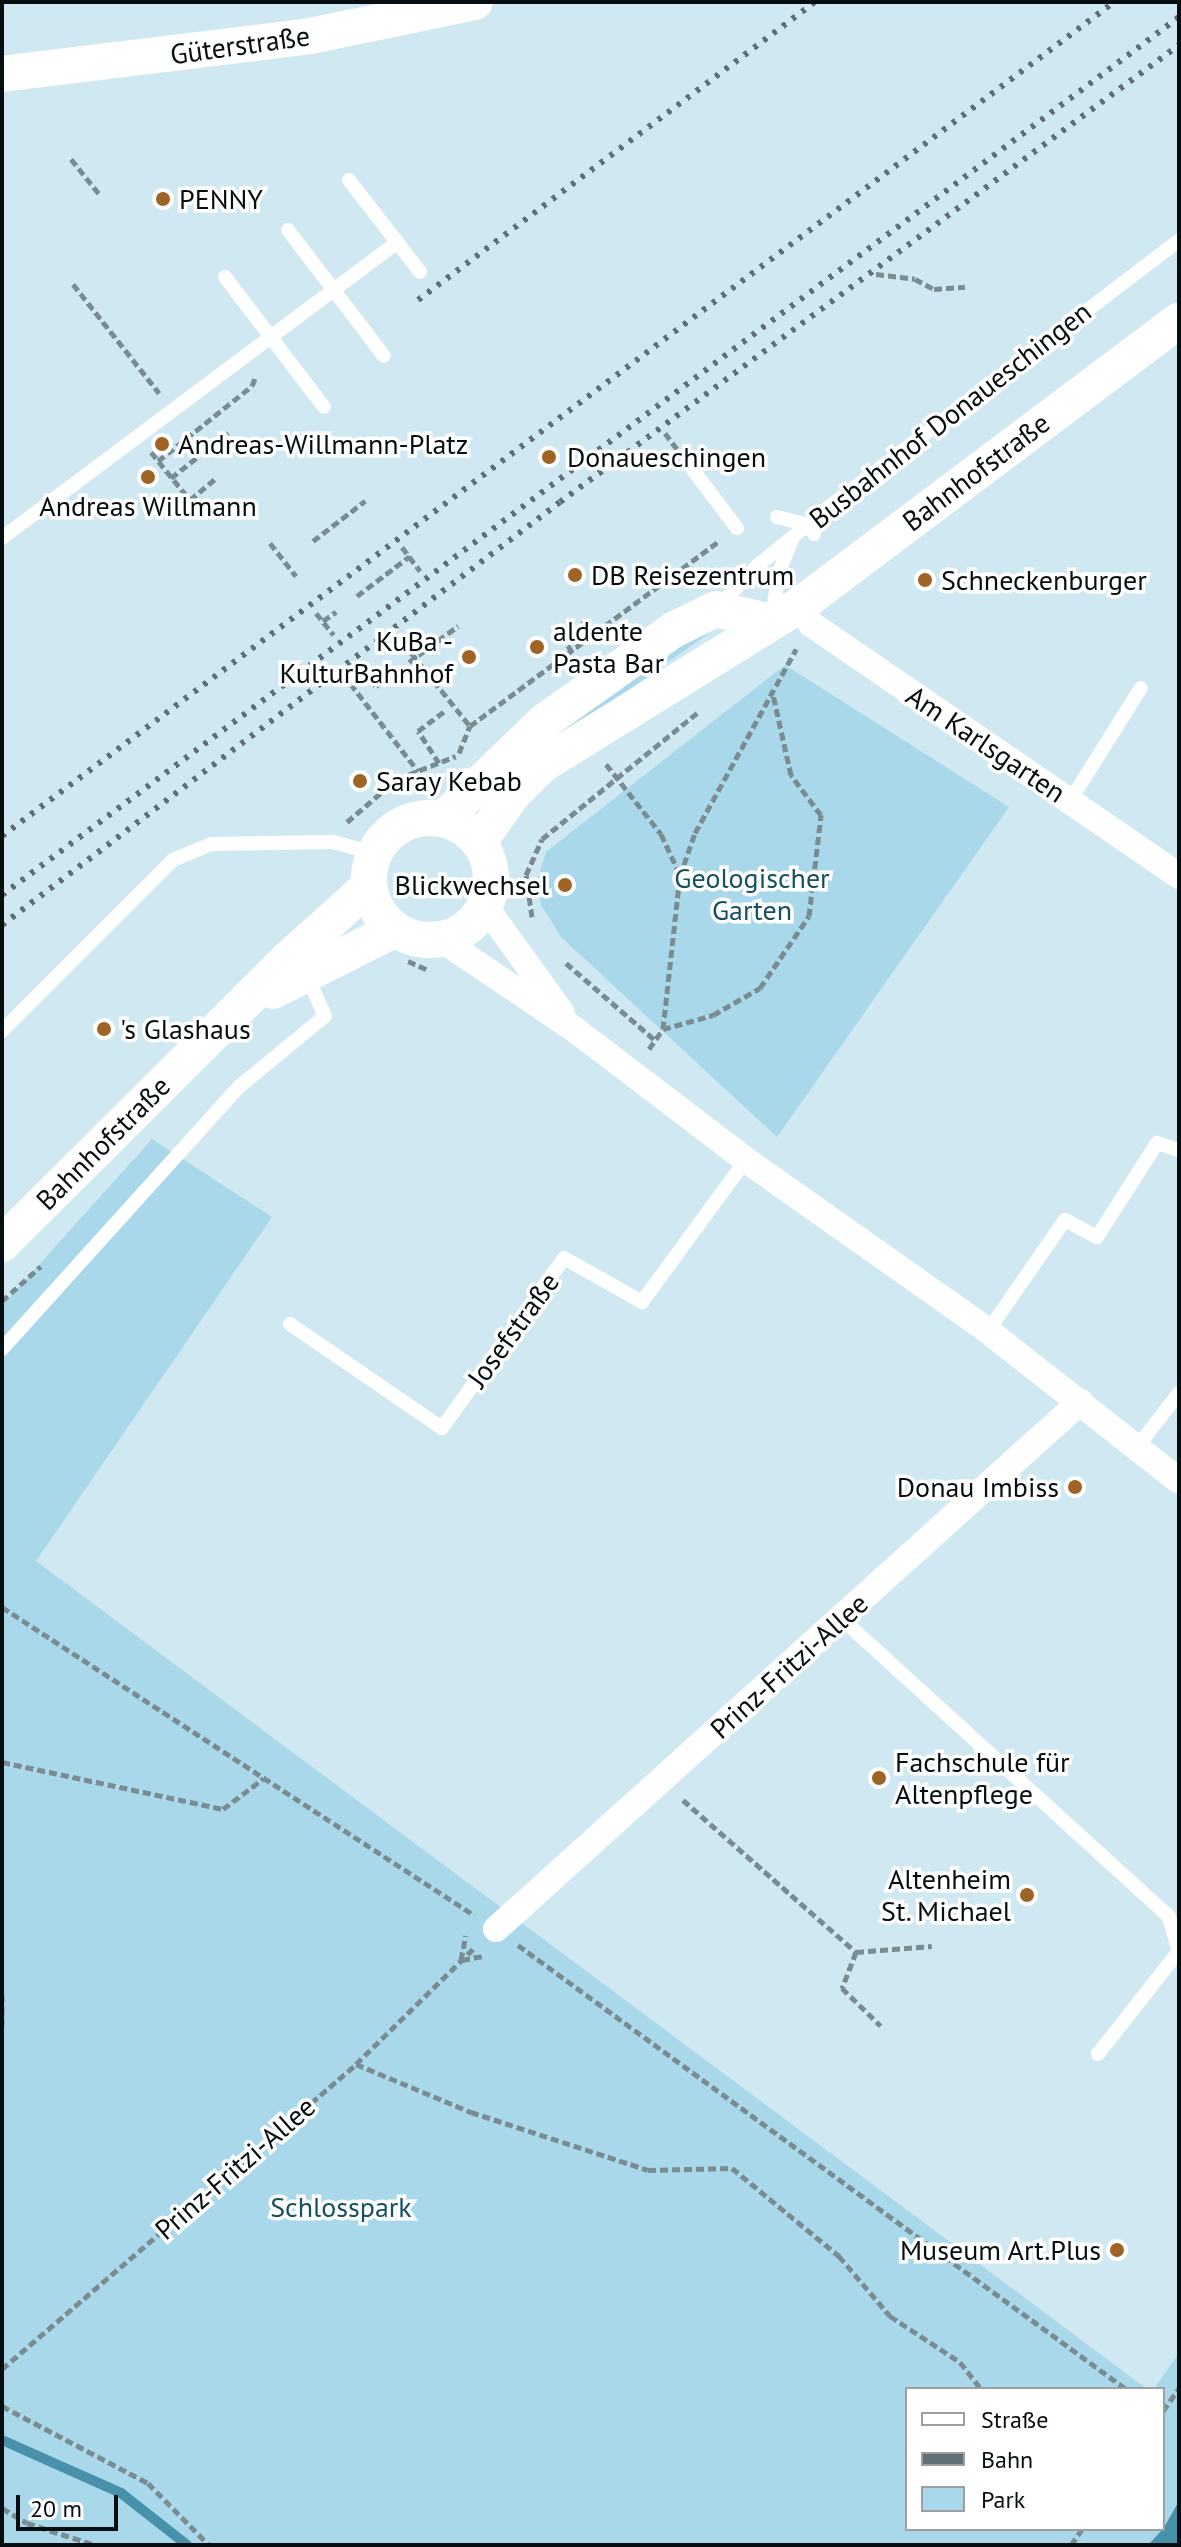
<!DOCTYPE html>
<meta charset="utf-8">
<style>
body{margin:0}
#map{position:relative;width:1181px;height:2547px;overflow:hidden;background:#cfe8f1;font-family:"PT Sans",sans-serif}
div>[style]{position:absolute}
.green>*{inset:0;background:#a9d8ea}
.water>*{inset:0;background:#4791ab}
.stream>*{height:10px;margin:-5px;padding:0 5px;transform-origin:5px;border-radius:5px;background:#4791ab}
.path>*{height:5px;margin-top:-2.5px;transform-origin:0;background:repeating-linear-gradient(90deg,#7a8c92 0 8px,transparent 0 12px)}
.lane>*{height:14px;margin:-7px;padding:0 7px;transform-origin:7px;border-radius:7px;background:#fff}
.street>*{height:26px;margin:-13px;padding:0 13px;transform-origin:13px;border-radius:13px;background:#fff}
.secondary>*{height:36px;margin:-18px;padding:0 18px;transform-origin:18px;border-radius:18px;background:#fff}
.secondary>.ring{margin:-18px;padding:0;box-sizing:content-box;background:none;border:36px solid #fff;border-radius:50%}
.rail>*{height:6px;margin-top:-3px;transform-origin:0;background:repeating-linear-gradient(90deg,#607076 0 4px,transparent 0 12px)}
.dots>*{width:22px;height:22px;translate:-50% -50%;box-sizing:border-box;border:4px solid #fff;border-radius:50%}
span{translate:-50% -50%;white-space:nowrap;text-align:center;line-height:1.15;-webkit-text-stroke:7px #fff;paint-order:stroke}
.street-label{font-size:28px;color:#060e11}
.poi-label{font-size:28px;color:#060e11}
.left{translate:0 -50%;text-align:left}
.right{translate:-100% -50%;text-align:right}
.park-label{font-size:28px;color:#145164}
.frame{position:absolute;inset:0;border:4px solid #060e11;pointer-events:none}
.legend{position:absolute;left:905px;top:2387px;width:260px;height:144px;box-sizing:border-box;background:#fff;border:2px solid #9b9fa0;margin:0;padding:10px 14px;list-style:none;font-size:24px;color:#060e11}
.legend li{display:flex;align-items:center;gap:16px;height:40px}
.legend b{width:40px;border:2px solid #9b9fa0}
.scale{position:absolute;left:16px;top:2495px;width:102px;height:36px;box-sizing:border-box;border:4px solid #060e11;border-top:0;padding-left:10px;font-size:24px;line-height:28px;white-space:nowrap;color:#060e11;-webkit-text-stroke:6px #fff;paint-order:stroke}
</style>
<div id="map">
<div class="green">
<i style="clip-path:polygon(718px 627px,551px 744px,510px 765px,626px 672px)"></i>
<i style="clip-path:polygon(785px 665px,1009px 807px,777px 1137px,561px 937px,541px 905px,538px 877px,546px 852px)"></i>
<i style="clip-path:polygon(152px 1139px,272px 1217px,36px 1561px,1147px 2389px,907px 2389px,907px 2529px,1163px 2529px,1163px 2389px,1154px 2389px,1179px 2353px,1179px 2545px,2px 2545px,2px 1306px)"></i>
</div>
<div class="water">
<i style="clip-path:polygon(1179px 2501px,1179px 2545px,1148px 2545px,1163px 2529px)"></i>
</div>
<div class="stream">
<i style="left:2px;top:2440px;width:130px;rotate:24deg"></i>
<i style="left:121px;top:2493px;width:84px;rotate:38.2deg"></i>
</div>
<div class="path">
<i style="left:71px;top:159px;width:46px;rotate:51.1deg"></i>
<i style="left:876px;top:274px;width:39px;rotate:7deg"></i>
<i style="left:915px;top:279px;width:21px;rotate:28deg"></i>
<i style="left:934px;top:289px;width:31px;rotate:-4deg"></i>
<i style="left:73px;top:284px;width:139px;rotate:51.7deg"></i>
<i style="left:665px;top:433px;width:25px;rotate:53deg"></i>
<i style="left:151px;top:452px;width:62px;rotate:50.9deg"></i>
<i style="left:190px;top:500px;width:33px;rotate:-40deg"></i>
<i style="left:158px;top:461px;width:120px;rotate:-38.6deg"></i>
<i style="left:252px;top:386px;width:9px;rotate:-69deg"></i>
<i style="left:171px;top:478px;width:73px;rotate:-38.3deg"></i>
<i style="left:313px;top:541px;width:66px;rotate:-37.6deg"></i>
<i style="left:270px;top:543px;width:42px;rotate:51.8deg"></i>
<i style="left:402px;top:547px;width:30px;rotate:53deg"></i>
<i style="left:357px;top:596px;width:66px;rotate:-37deg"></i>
<i style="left:316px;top:613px;width:28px;rotate:51deg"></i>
<i style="left:583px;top:619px;width:19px;rotate:55deg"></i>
<i style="left:323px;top:621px;width:16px;rotate:-35deg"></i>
<i style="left:396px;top:634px;width:118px;rotate:51.2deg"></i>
<i style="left:572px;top:652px;width:15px;rotate:-122deg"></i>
<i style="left:564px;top:639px;width:27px;rotate:-39deg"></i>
<i style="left:359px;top:662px;width:29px;rotate:55deg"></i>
<i style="left:376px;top:686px;width:14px;rotate:-36deg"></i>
<i style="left:409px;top:662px;width:61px;rotate:-36.3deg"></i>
<i style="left:343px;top:674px;width:123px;rotate:52.3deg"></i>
<i style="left:459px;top:753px;width:29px;rotate:-68deg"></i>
<i style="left:470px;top:726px;width:309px;rotate:-36.6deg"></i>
<i style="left:439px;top:763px;width:38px;rotate:-123deg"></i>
<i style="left:418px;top:731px;width:35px;rotate:-37deg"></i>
<i style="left:606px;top:764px;width:89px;rotate:51.8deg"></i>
<i style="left:661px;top:834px;width:45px;rotate:65.1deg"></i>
<i style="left:347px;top:822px;width:66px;rotate:-40.7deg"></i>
<i style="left:397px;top:779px;width:63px;rotate:-21.3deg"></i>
<i style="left:532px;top:917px;width:42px;rotate:-98.1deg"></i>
<i style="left:526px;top:875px;width:39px;rotate:-66deg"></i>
<i style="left:542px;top:839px;width:200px;rotate:-39.1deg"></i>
<i style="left:408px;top:961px;width:22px;rotate:24deg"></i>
<i style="left:566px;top:963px;width:118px;rotate:40.9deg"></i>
<i style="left:663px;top:1029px;width:52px;rotate:-15.6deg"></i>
<i style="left:713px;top:1015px;width:54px;rotate:-29.9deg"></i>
<i style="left:760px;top:988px;width:87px;rotate:-55.8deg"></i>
<i style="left:809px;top:916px;width:102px;rotate:-83.2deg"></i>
<i style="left:821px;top:815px;width:50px;rotate:-126.9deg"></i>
<i style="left:791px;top:775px;width:87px;rotate:-102.6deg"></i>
<i style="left:649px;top:1049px;width:24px;rotate:-55deg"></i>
<i style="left:663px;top:1029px;width:154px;rotate:-83.7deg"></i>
<i style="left:680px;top:876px;width:46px;rotate:-70.8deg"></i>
<i style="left:695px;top:833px;width:210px;rotate:-61.2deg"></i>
<i style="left:2px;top:1301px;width:52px;rotate:-41.9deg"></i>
<i style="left:2px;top:1607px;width:564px;rotate:33.13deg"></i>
<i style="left:2px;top:1762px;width:226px;rotate:12deg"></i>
<i style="left:223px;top:1809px;width:51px;rotate:-37.1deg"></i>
<i style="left:683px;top:1800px;width:230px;rotate:41.3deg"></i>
<i style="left:856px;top:1952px;width:76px;rotate:-4.5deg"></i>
<i style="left:518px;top:1945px;width:753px;rotate:36.14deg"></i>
<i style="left:856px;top:1952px;width:39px;rotate:111deg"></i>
<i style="left:842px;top:1988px;width:54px;rotate:44.3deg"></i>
<i style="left:461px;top:1960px;width:25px;rotate:-79deg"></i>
<i style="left:462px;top:1960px;width:21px;rotate:-11deg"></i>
<i style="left:2px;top:1994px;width:32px;rotate:90deg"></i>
<i style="left:356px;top:2064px;width:125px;rotate:22.7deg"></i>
<i style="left:471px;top:2112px;width:186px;rotate:18.1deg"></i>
<i style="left:648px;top:2170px;width:84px;rotate:-1.4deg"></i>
<i style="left:732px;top:2168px;width:139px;rotate:39.4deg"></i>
<i style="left:839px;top:2256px;width:79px;rotate:49.6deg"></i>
<i style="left:890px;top:2316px;width:84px;rotate:33.3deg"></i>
<i style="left:960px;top:2362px;width:34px;rotate:52deg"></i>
<i style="left:2px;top:2369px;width:467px;rotate:-40.7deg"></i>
<i style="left:356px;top:2064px;width:165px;rotate:-44.5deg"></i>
<i style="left:2px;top:2406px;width:165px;rotate:27.8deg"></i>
<i style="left:148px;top:2483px;width:87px;rotate:45.5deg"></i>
<i style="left:1163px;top:2411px;width:28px;rotate:-55deg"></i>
<i style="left:2px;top:2508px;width:29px;rotate:31deg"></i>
<i style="left:27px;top:2523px;width:71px;rotate:17.9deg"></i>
<i style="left:1071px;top:2545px;width:19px;rotate:-55deg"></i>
</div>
<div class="lane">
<i style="left:349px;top:180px;width:116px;rotate:52.3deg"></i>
<i style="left:288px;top:230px;width:158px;rotate:52.7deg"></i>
<i style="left:225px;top:277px;width:163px;rotate:52.7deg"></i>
<i style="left:693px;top:470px;width:73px;rotate:52.8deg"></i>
<i style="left:777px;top:517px;width:32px;rotate:14deg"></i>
<i style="left:808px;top:525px;width:11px;rotate:56deg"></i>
<i style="left:2px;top:538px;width:494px;rotate:-36.8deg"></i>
<i style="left:717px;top:608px;width:57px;rotate:-46.4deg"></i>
<i style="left:756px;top:567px;width:94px;rotate:-39.4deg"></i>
<i style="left:829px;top:507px;width:440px;rotate:-37.3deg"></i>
<i style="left:772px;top:616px;width:45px;rotate:-81deg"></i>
<i style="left:779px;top:572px;width:35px;rotate:-68deg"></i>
<i style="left:1070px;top:801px;width:133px;rotate:-57.9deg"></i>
<i style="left:2px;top:1031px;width:242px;rotate:-45deg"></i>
<i style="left:173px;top:860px;width:41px;rotate:-22.8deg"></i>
<i style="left:211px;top:844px;width:122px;rotate:-0.9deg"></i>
<i style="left:333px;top:842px;width:42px;rotate:15deg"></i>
<i style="left:290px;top:1324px;width:184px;rotate:34.4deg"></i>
<i style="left:442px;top:1428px;width:209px;rotate:-54.3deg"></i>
<i style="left:564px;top:1258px;width:90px;rotate:29.4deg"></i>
<i style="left:642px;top:1302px;width:176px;rotate:-53.8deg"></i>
<i style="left:988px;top:1331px;width:135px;rotate:-55.3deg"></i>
<i style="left:1065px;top:1220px;width:36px;rotate:28deg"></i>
<i style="left:1097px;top:1237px;width:112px;rotate:-57.4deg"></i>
<i style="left:1157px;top:1143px;width:23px;rotate:18deg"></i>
<i style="left:2px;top:1349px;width:355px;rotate:-47.9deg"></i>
<i style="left:240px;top:1086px;width:110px;rotate:-39.5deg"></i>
<i style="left:325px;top:1016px;width:46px;rotate:-114.3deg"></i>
<i style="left:1138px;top:1446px;width:67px;rotate:-52.3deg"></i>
<i style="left:842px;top:1619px;width:442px;rotate:42.3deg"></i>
<i style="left:1169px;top:1917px;width:35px;rotate:74deg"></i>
<i style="left:1179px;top:1951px;width:131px;rotate:128.2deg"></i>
</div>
<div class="street">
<i style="left:800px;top:605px;width:22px;rotate:60deg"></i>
<i style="left:811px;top:624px;width:446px;rotate:34.4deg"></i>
<i style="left:485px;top:906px;width:132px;rotate:54.3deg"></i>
<i style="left:442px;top:940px;width:159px;rotate:34deg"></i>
<i style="left:574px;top:1029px;width:216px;rotate:37.3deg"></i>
<i style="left:746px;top:1160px;width:296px;rotate:35.2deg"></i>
<i style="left:988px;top:1331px;width:243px;rotate:38.1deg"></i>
<i style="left:496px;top:1929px;width:787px;rotate:-42.06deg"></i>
</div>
<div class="secondary">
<i style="left:2px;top:74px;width:310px;rotate:-7deg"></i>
<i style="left:310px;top:36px;width:168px;rotate:-11.6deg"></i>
<i class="ring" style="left:369px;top:818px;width:86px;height:86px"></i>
<i style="left:443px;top:819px;width:141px;rotate:-43.9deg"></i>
<i style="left:545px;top:721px;width:157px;rotate:-35.4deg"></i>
<i style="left:673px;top:630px;width:48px;rotate:-26deg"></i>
<i style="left:716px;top:609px;width:57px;rotate:13.3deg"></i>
<i style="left:479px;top:842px;width:57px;rotate:-54.9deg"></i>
<i style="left:512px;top:795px;width:42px;rotate:-45deg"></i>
<i style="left:542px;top:765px;width:304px;rotate:-31.8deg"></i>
<i style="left:800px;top:605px;width:474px;rotate:-36.9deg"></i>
<i style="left:273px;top:991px;width:136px;rotate:-26.8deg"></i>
<i style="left:2px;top:1244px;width:402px;rotate:-44.9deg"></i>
<i style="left:287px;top:960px;width:109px;rotate:-42deg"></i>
</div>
<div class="rail">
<i style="left:418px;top:300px;width:496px;rotate:-36.9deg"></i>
<i style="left:2px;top:836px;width:1390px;rotate:-36.87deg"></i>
<i style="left:2px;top:895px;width:1468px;rotate:-36.72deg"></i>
<i style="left:2px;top:925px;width:700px;rotate:-37.16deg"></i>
<i style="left:560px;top:502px;width:769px;rotate:-36.44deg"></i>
</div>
<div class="dots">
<i style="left:163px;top:199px;background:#9f6325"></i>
<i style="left:162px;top:444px;background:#9f6325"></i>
<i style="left:549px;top:457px;background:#9f6325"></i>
<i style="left:148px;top:477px;background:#9f6325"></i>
<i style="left:575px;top:575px;background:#9f6325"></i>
<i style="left:925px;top:580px;background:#9f6325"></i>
<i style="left:537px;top:647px;background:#9f6325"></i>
<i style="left:469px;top:657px;background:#9f6325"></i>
<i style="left:360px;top:781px;background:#9f6325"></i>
<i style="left:565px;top:885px;background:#9f6325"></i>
<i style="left:104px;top:1029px;background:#9f6325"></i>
<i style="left:1075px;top:1487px;background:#9f6325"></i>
<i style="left:879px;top:1778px;background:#9f6325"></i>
<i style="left:1027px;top:1895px;background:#9f6325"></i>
<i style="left:1117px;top:2250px;background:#9f6325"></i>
</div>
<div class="street-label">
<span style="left:240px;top:45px;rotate:-8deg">Güterstraße</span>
<span style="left:950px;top:415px;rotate:-38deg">Busbahnhof Donaueschingen</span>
<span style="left:976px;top:472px;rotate:-37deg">Bahnhofstraße</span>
<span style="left:986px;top:744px;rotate:34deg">Am Karlsgarten</span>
<span style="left:103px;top:1143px;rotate:-45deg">Bahnhofstraße</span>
<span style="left:513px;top:1330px;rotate:-54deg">Josefstraße</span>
<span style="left:789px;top:1666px;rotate:-42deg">Prinz-Fritzi-Allee</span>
<span style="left:235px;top:2168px;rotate:-41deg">Prinz-Fritzi-Allee</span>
</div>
<div class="poi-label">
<span class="left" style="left:179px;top:199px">PENNY</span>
<span class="left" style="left:178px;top:444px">Andreas-Willmann-Platz</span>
<span class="left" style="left:567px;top:457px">Donaueschingen</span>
<span style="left:148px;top:506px">Andreas Willmann</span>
<span class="left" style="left:591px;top:575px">DB Reisezentrum</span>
<span class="left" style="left:941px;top:580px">Schneckenburger</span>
<span class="left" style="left:553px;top:647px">aldente<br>Pasta Bar</span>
<span class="right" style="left:453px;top:657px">KuBa -<br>KulturBahnhof</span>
<span class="left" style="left:376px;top:781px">Saray Kebab</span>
<span class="right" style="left:549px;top:885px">Blickwechsel</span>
<span class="left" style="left:120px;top:1029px">'s Glashaus</span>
<span class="right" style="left:1059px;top:1487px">Donau Imbiss</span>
<span class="left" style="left:895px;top:1778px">Fachschule für<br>Altenpflege</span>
<span class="right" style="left:1011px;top:1895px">Altenheim<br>St. Michael</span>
<span class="right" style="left:1101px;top:2250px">Museum Art.Plus</span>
</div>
<div class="park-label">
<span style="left:752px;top:894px">Geologischer<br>Garten</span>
<span style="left:341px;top:2207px">Schlosspark</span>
</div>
<div class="frame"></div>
<ul class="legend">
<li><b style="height:10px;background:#fff"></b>Straße</li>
<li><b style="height:10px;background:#607076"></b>Bahn</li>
<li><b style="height:22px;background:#a9d8ea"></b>Park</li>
</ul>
<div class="scale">20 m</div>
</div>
